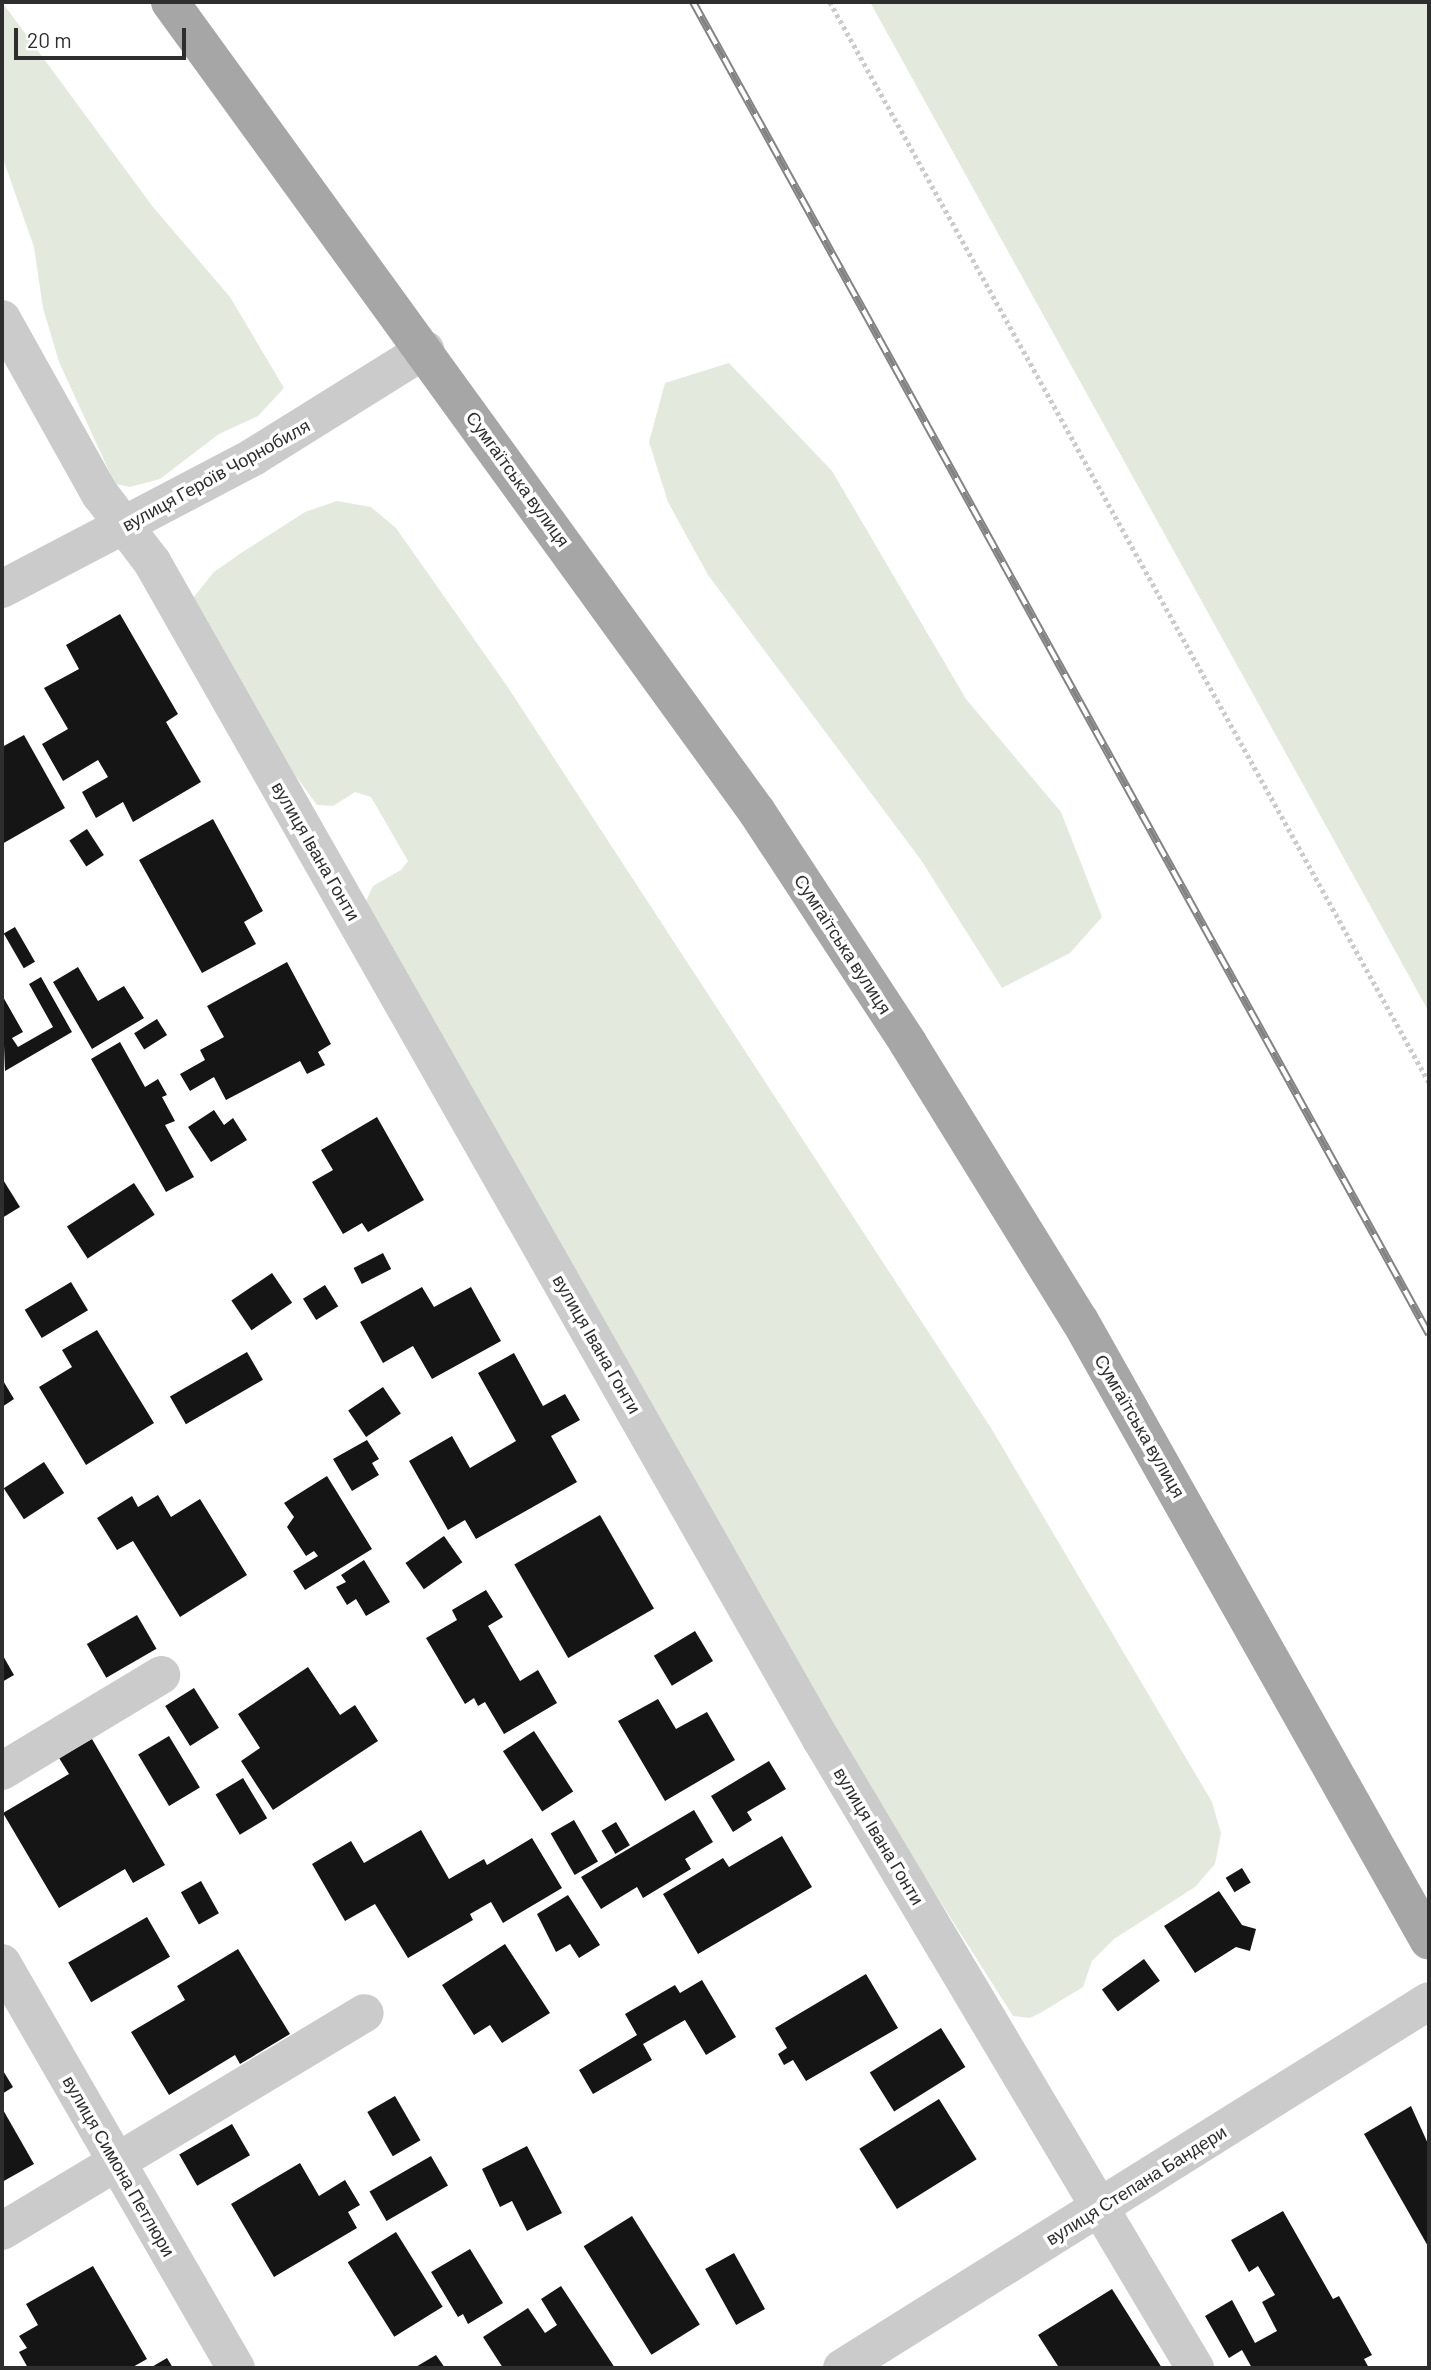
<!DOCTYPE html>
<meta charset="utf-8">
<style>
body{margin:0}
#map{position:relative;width:1431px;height:2370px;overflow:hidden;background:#fff;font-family:Barlow,sans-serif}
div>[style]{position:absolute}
.green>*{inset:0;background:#e3eadd}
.building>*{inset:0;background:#151515;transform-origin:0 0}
.path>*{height:4.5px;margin-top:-2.25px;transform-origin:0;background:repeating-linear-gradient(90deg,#cbcbcb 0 3.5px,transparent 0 7px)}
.minor>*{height:38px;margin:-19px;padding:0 19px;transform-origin:19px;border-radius:19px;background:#cbcbcb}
.major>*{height:38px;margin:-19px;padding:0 19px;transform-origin:19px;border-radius:19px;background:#a6a6a6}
.rail>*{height:8px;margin-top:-4px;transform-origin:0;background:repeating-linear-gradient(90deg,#fff 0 16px,#838383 0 32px);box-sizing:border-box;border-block:2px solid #838383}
span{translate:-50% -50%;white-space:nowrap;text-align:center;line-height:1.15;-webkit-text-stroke:7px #fff;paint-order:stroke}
.street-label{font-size:18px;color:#2e2e2e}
.frame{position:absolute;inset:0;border:4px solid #2e2e2e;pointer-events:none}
.scale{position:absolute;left:14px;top:28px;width:172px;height:32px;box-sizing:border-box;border:4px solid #2e2e2e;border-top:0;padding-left:9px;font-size:21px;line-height:24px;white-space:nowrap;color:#2e2e2e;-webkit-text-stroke:5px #fff;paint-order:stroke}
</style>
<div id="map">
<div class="green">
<i style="clip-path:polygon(2px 2px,153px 207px,230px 297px,284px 388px,258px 416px,219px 434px,160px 479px,130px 487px,115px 484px,59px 362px,43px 308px,34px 247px,2px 156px)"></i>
<i style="clip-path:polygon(870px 2px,1429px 2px,1429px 1012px)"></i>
<i style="clip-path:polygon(729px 363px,832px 471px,966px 699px,1061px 812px,1102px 917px,1070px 953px,1002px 988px,921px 860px,708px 575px,668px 502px,649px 442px,665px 383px)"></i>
<i style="clip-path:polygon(337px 501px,371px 507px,396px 528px,507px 686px,991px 1428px,1212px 1802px,1221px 1833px,1215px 1864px,1195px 1887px,1114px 1939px,1092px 1961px,1083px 1987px,1042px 2012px,1030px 2018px,1013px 2016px,891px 1824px,366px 901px,373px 886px,401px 870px,408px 861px,371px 797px,355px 792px,333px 806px,317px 805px,295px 775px,193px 598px,214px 572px,241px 553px,305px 512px)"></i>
</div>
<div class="building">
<i style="clip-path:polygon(120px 614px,178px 714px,166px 722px,201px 782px,133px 822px,123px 802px,96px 818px,82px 792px,108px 777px,98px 760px,63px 781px,42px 744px,68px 729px,44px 688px,79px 669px,66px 645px)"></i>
<i style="clip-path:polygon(24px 735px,65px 808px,2px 844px,2px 747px)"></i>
<i style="clip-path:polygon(213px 819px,263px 911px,244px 922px,256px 944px,202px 973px,139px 860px)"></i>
<i style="left:87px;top:829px;width:31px;height:21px;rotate:57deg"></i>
<i style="left:15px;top:927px;width:40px;height:13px;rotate:60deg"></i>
<i style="clip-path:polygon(287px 962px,331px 1044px,318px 1052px,325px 1065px,307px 1074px,300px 1061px,226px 1100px,214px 1077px,190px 1091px,180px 1074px,205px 1060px,200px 1050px,224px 1037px,207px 1006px)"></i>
<i style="clip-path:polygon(78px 967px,98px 1001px,124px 986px,144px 1018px,92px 1049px,53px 982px)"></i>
<i style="clip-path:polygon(41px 977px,72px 1032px,5px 1071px,2px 995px,23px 1032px,12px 1038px,18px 1047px,53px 1027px,29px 984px)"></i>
<i style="left:157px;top:1019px;width:19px;height:27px;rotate:58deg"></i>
<i style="clip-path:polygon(120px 1042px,145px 1087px,158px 1079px,167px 1095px,162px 1097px,175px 1121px,165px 1125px,194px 1177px,166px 1192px,91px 1059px)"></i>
<i style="clip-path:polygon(214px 1110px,224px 1125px,233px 1118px,247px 1140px,211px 1162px,188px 1127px)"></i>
<i style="clip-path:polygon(377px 1117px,424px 1200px,368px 1232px,362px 1223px,343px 1234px,312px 1182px,333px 1170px,321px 1150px)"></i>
<i style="clip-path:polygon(2px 1178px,20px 1207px,2px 1218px)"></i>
<i style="left:134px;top:1183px;width:38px;height:80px;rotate:57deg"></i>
<i style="left:383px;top:1253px;width:18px;height:33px;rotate:63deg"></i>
<i style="left:272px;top:1273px;width:36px;height:49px;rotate:56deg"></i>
<i style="left:71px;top:1282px;width:33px;height:54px;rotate:59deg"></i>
<i style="left:325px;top:1285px;width:25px;height:26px;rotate:58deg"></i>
<i style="clip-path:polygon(422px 1287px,434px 1307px,471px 1287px,501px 1341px,432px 1379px,413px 1346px,383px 1363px,360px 1322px)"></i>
<i style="clip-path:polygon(97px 1330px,154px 1423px,86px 1465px,39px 1387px,72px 1367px,62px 1350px)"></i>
<i style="left:247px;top:1352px;width:32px;height:89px;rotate:60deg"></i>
<i style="clip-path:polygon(514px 1353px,543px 1406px,565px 1394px,580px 1420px,551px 1436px,577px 1482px,476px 1539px,465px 1520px,448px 1530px,409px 1461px,452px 1436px,470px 1468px,516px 1441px,478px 1373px)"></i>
<i style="clip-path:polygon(2px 1379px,14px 1399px,2px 1407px)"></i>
<i style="left:383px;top:1387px;width:32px;height:42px;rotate:56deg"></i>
<i style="clip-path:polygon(367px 1440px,379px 1459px,372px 1463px,379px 1475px,352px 1491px,333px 1459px)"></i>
<i style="left:44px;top:1462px;width:37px;height:48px;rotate:57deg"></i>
<i style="clip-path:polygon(327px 1476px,372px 1549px,305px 1590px,293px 1571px,318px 1556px,314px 1551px,306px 1556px,287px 1527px,294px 1517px,284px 1503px)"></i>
<i style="clip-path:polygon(158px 1495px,171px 1517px,200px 1499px,247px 1575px,180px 1617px,133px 1541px,117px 1550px,97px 1518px,132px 1496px,138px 1507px)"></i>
<i style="left:600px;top:1515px;width:108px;height:99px;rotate:60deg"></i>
<i style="left:444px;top:1536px;width:32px;height:47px;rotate:55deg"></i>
<i style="clip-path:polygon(364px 1560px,390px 1602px,366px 1616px,356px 1599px,347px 1605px,336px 1587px,346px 1582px,341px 1575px)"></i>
<i style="clip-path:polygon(486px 1590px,503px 1617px,488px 1626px,520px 1681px,538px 1670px,557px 1703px,504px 1734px,485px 1702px,478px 1706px,474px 1698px,465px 1704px,426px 1638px,457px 1620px,452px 1610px)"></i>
<i style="left:137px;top:1615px;width:39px;height:58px;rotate:60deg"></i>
<i style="left:695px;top:1631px;width:35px;height:48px;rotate:59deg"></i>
<i style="clip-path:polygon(2px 1654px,14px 1675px,2px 1682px)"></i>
<i style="clip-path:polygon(308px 1667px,340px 1715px,355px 1705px,378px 1741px,273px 1810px,241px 1761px,260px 1748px,238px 1714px)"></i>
<i style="left:194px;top:1688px;width:47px;height:34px;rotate:58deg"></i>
<i style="clip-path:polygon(658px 1699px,676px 1729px,707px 1712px,735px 1760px,665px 1801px,618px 1721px)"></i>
<i style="left:534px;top:1731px;width:72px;height:37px;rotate:57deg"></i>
<i style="left:169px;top:1736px;width:60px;height:36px;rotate:59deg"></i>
<i style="clip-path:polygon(92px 1739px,165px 1865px,133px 1883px,125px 1869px,59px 1908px,3px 1813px,69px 1774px,59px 1758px)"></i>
<i style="clip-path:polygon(769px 1761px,786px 1789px,747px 1812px,752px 1820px,733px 1832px,711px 1796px)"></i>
<i style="left:243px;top:1778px;width:47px;height:32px;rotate:59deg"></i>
<i style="clip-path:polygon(694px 1810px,713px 1842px,685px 1859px,691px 1869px,643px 1898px,637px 1887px,601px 1909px,581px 1877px)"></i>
<i style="left:574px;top:1820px;width:48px;height:27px;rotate:60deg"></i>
<i style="left:616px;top:1822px;width:27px;height:17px;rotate:59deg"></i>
<i style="clip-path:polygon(421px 1830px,449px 1879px,484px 1859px,487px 1865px,532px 1838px,562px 1888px,503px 1923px,491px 1902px,470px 1914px,473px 1920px,408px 1958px,375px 1904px,345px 1921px,312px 1864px,351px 1841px,364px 1863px)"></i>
<i style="clip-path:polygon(782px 1836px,812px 1887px,698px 1954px,663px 1894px,723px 1858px,729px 1867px)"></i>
<i style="left:1242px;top:1868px;width:17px;height:19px;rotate:59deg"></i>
<i style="left:201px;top:1881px;width:37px;height:23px;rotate:61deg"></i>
<i style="clip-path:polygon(1219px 1891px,1242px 1925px,1256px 1929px,1250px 1951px,1236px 1947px,1195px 1973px,1164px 1926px)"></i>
<i style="clip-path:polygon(568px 1895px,600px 1945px,579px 1958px,570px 1944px,556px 1952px,537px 1914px)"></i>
<i style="left:147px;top:1917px;width:46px;height:91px;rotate:60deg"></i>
<i style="clip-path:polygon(505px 1944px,550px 2013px,502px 2043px,490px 2025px,474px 2035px,442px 1985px)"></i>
<i style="clip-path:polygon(238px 1949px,290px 2034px,240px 2064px,235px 2055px,169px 2095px,131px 2032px,185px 2000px,177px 1986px)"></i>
<i style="left:1144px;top:1959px;width:27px;height:52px;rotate:54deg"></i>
<i style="clip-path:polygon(866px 1974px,898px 2028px,806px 2081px,793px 2060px,784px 2065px,778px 2054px,787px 2048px,775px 2028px)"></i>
<i style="clip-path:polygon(702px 1980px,736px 2037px,706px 2055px,685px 2020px,643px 2044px,652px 2060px,593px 2094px,579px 2070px,637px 2035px,625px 2014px,675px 1985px,680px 1993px)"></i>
<i style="left:941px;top:2028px;width:46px;height:84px;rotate:58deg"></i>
<i style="clip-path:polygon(2px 2069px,13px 2087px,2px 2094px)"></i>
<i style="left:395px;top:2096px;width:51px;height:32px;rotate:60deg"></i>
<i style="left:939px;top:2099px;width:71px;height:94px;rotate:58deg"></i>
<i style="clip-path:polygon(1411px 2106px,1429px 2146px,1429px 2248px,1364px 2134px)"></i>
<i style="clip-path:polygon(2px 2108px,34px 2164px,2px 2182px)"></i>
<i style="left:232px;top:2124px;width:36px;height:61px;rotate:60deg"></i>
<i style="clip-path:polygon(527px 2146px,562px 2213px,527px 2231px,512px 2201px,500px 2207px,482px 2169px)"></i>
<i style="left:431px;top:2156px;width:34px;height:71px;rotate:60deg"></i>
<i style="clip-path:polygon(300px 2163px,319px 2196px,345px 2180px,360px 2205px,348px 2212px,357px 2228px,274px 2277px,231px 2204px)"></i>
<i style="clip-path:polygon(1283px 2211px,1333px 2299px,1339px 2296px,1372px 2355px,1364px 2359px,1369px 2368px,1252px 2368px,1242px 2350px,1229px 2358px,1205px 2316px,1232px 2300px,1255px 2343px,1277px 2331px,1262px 2302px,1275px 2295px,1258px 2266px,1249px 2272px,1231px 2240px)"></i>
<i style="left:632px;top:2216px;width:128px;height:57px;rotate:58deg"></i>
<i style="left:396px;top:2232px;width:88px;height:57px;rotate:58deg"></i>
<i style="clip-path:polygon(470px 2249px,503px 2303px,468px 2324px,463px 2314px,458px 2317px,431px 2272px)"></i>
<i style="left:734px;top:2253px;width:64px;height:33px;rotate:61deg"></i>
<i style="clip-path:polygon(93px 2266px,147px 2359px,131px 2368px,28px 2368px,19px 2352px,27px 2348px,19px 2336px,38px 2325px,26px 2304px)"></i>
<i style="clip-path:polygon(561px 2286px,615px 2368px,503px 2368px,483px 2337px,528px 2308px,545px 2333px,557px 2325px,541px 2299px)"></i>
<i style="clip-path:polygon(1112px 2289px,1162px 2368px,1053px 2368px,1058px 2366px,1038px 2335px)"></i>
<i style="clip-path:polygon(436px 2355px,445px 2368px,414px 2368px)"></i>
<i style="clip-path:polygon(167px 2358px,173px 2368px,150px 2368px)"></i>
</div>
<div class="path">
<i style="left:830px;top:2px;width:1235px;rotate:60.99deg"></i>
</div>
<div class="minor">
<i style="left:2px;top:319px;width:201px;rotate:60.8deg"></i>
<i style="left:100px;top:494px;width:86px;rotate:52.6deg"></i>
<i style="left:152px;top:562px;width:1354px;rotate:60.39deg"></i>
<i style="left:821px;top:1739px;width:732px;rotate:59.26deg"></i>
<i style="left:2px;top:589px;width:284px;rotate:-27.7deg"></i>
<i style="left:253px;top:457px;width:203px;rotate:-31.9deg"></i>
<i style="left:2px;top:1771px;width:186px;rotate:-31.1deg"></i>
<i style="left:2px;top:1963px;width:468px;rotate:60deg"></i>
<i style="left:2px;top:2231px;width:423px;rotate:-31deg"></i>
<i style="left:842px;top:2368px;width:692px;rotate:-32.01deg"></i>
</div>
<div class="major">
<i style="left:170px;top:2px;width:1000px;rotate:54.07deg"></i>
<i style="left:757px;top:812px;width:276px;rotate:56.8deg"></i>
<i style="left:908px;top:1043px;width:327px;rotate:58.3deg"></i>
<i style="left:1080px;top:1321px;width:711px;rotate:60.62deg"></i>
</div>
<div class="rail">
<i style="left:693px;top:2px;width:1522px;rotate:61.08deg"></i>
</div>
<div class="street-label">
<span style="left:216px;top:475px;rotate:-29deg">вулиця Героїв Чорнобиля</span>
<span style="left:518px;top:479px;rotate:54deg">Сумгаїтська вулиця</span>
<span style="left:316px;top:851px;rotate:60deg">вулиця Івана Гонти</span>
<span style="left:843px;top:944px;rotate:57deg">Сумгаїтська вулиця</span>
<span style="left:597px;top:1344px;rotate:60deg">вулиця Івана Гонти</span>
<span style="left:1140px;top:1426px;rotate:60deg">Сумгаїтська вулиця</span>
<span style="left:879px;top:1836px;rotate:59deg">вулиця Івана Гонти</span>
<span style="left:119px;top:2166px;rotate:60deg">вулиця Симона Петлюри</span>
<span style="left:1136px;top:2185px;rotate:-32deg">вулиця Степана Бандери</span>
</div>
<div class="frame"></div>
<div class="scale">20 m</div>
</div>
